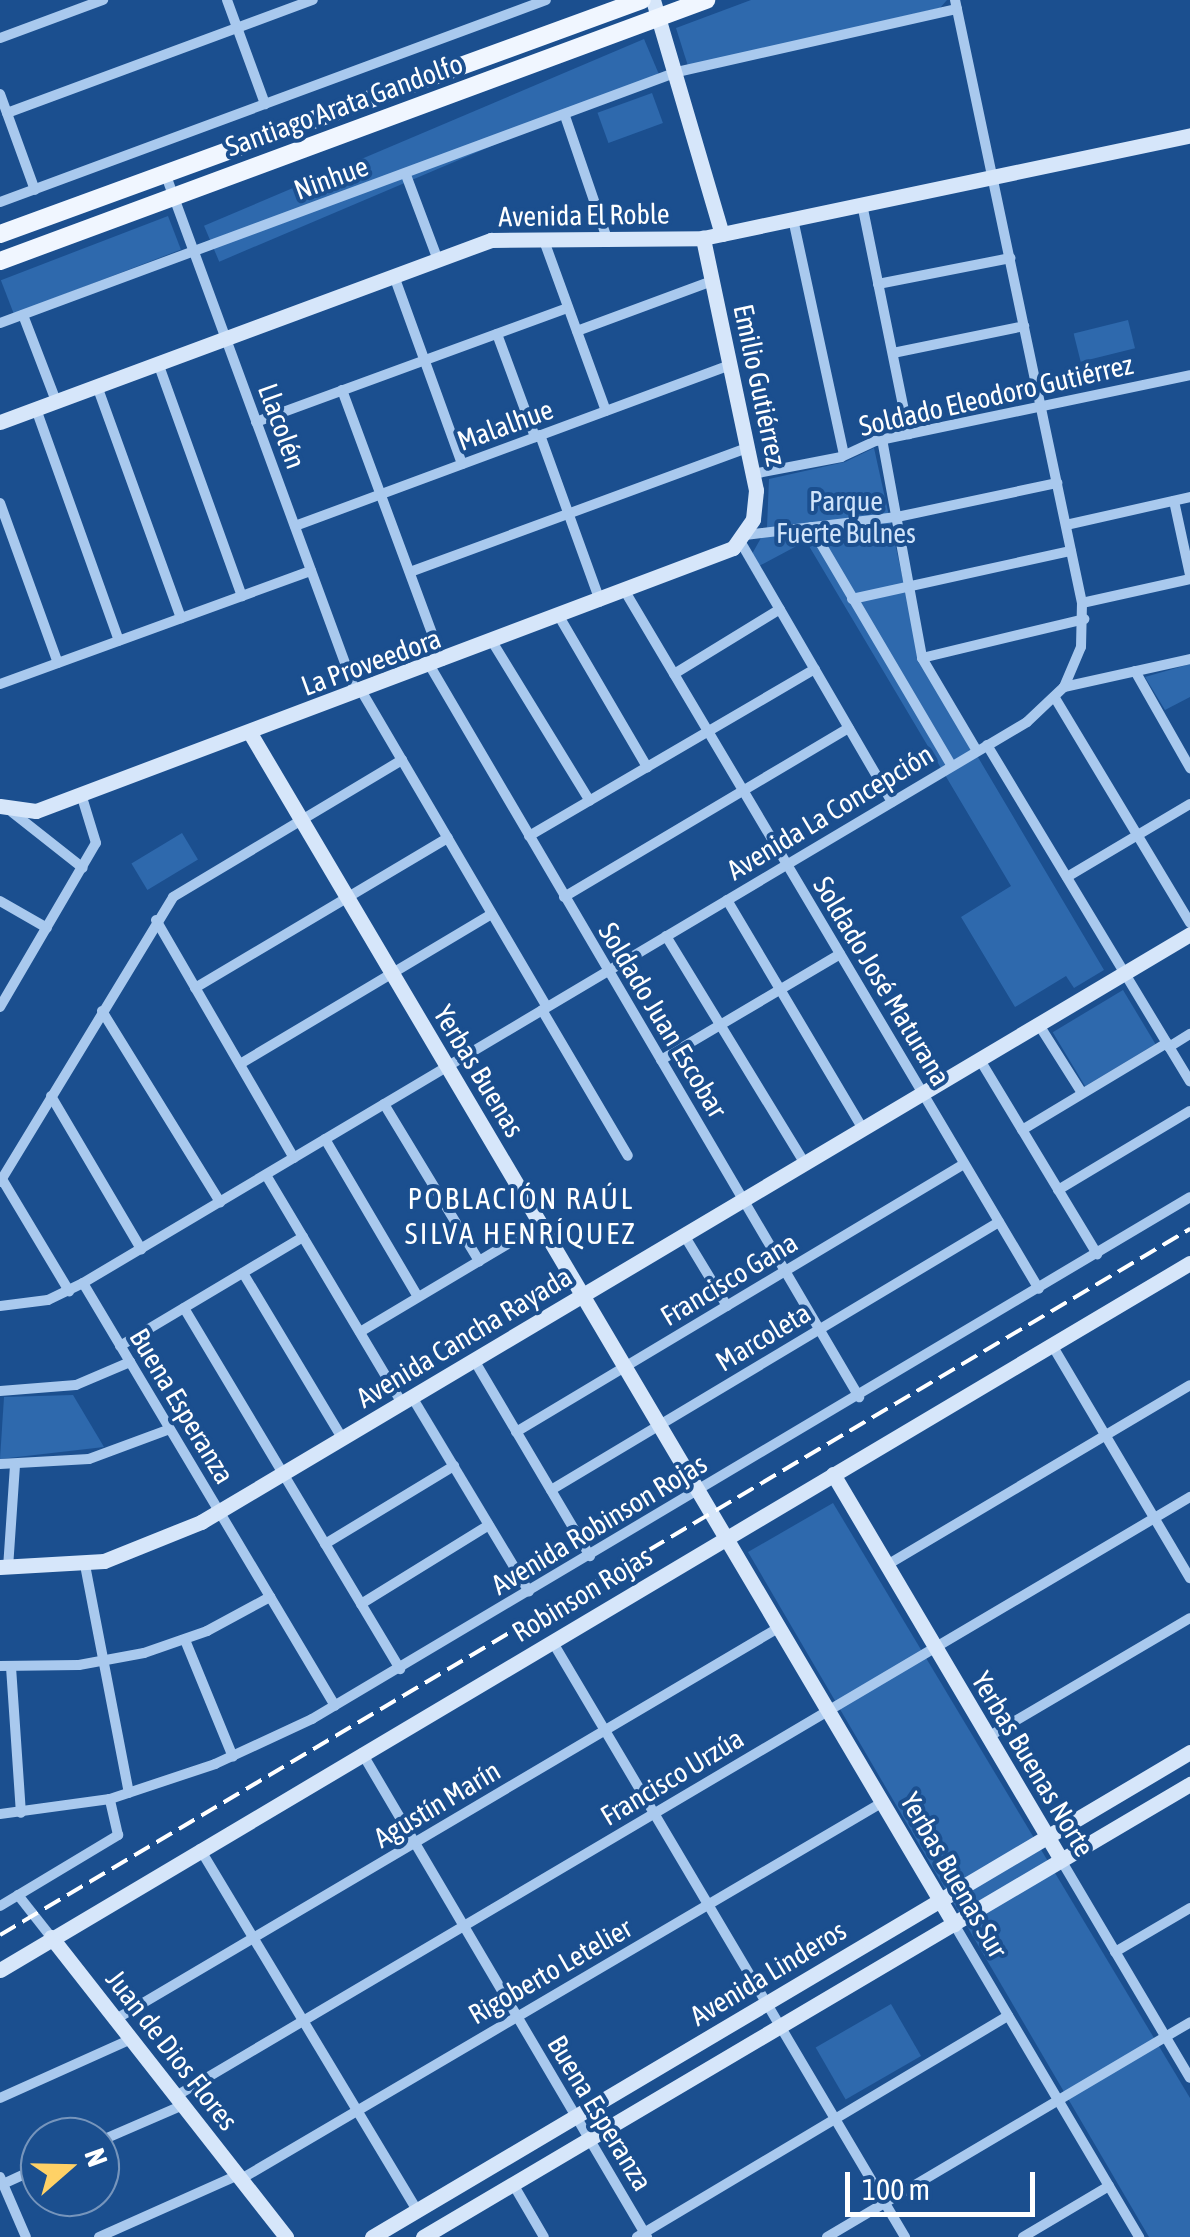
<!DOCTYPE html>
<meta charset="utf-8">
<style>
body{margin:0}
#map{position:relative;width:1190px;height:2237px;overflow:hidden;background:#1b4f8f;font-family:"Asap Condensed",sans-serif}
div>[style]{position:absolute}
.green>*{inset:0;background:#2e69ad;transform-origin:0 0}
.street>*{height:10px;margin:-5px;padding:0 5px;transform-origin:5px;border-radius:5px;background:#a9c9ee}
.secondary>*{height:15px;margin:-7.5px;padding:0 7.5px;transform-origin:7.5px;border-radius:7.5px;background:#d6e6fa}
.primary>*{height:18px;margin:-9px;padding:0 9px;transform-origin:9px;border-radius:9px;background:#f0f6ff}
.rail>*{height:4px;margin-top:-2px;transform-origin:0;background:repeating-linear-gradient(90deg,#fff 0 18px,transparent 0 26px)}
span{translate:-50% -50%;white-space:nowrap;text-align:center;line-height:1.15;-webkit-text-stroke:8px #1b4f8f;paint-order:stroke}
.street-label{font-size:28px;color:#fff}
.park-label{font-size:28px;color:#cfe3fa}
.neighbourhood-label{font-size:30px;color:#fff;letter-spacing:2.5px}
.north{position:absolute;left:20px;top:2117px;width:100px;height:100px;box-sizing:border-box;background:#1b4f8f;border:2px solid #7695bc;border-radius:50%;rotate:70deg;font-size:28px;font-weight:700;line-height:40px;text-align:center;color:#fff}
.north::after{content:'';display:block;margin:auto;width:35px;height:45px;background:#ffd166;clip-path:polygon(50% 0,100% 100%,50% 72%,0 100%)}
.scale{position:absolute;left:845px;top:2172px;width:190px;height:45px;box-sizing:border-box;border:5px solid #fff;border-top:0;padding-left:12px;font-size:30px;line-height:35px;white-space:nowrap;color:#fff;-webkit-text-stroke:8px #1b4f8f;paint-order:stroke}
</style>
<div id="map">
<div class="green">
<i style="clip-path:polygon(751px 0,947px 0,940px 8px,688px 66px,676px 28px)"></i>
<i style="left:644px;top:39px;width:39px;height:478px;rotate:67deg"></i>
<i style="left:652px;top:93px;width:32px;height:58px;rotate:70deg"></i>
<i style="left:168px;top:216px;width:36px;height:179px;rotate:69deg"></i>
<i style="left:1128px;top:320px;width:29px;height:56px;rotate:76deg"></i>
<i style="clip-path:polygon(874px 448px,921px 661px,1104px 970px,1074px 988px,1066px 976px,1015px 1007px,961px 917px,1011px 886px,806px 541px,759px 566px,752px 554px,767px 527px,769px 479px,845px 462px)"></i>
<i style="clip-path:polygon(1190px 664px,1190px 697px,1165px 710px,1145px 677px)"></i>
<i style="left:182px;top:833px;width:31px;height:59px;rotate:59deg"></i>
<i style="left:1123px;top:990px;width:63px;height:82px;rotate:59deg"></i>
<i style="clip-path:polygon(73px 1395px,104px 1447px,0 1459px,4px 1397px)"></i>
<i style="clip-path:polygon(833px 1503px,1190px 2098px,1190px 2237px,1149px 2237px,748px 1552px)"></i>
<i style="left:891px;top:2004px;width:60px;height:87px;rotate:60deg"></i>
</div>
<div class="street">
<i style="left:227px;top:0;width:111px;rotate:69.9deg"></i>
<i style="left:0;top:38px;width:110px;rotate:-20.3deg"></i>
<i style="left:0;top:94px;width:102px;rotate:70deg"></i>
<i style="left:7px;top:113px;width:326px;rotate:-20.3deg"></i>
<i style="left:565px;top:116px;width:130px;rotate:71.1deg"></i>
<i style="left:165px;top:173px;width:554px;rotate:69.83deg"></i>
<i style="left:406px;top:175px;width:91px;rotate:69.4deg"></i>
<i style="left:0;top:202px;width:582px;rotate:-20.3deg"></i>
<i style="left:862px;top:204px;width:235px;rotate:78.5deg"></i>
<i style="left:793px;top:219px;width:241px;rotate:77.8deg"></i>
<i style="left:543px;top:238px;width:184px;rotate:70deg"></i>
<i style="left:394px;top:276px;width:200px;rotate:70.1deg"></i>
<i style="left:878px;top:284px;width:135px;rotate:-11.1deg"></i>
<i style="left:23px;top:315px;width:92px;rotate:69deg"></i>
<i style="left:0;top:323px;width:722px;rotate:-20.34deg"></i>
<i style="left:677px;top:72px;width:287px;rotate:-12.7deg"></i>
<i style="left:577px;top:331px;width:144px;rotate:-20.3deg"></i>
<i style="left:497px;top:334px;width:110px;rotate:69.7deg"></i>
<i style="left:893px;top:353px;width:134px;rotate:-11.6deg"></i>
<i style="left:158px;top:363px;width:248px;rotate:70.2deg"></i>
<i style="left:97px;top:386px;width:247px;rotate:70.1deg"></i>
<i style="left:342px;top:390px;width:289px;rotate:69.7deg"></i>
<i style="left:36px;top:409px;width:246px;rotate:70.3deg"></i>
<i style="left:256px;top:422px;width:332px;rotate:-20.1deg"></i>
<i style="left:540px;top:435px;width:177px;rotate:70.1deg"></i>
<i style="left:882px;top:439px;width:223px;rotate:79.6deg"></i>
<i style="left:922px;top:658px;width:108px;rotate:59.4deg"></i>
<i style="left:753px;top:474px;width:90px;rotate:-10.9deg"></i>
<i style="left:841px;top:457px;width:38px;rotate:-25deg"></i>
<i style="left:875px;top:441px;width:322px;rotate:-11.8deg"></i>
<i style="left:1174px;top:501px;width:76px;rotate:77.8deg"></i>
<i style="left:0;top:503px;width:170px;rotate:70.1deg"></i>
<i style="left:1066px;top:525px;width:127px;rotate:-12.7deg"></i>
<i style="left:295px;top:526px;width:464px;rotate:-20.3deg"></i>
<i style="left:811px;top:527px;width:277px;rotate:59.5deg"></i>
<i style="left:745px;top:535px;width:153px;rotate:-6.8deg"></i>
<i style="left:897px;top:517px;width:164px;rotate:-12deg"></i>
<i style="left:740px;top:541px;width:302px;rotate:59.8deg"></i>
<i style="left:410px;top:572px;width:359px;rotate:-20.2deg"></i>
<i style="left:626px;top:593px;width:809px;rotate:59.32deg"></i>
<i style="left:852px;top:599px;width:224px;rotate:-12.4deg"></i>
<i style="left:1082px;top:603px;width:111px;rotate:-12.5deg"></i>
<i style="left:560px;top:618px;width:173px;rotate:59.7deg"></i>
<i style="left:493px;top:643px;width:185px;rotate:58.5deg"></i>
<i style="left:922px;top:658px;width:167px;rotate:-13.5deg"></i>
<i style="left:430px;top:666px;width:848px;rotate:59.59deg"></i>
<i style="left:1135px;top:671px;width:112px;rotate:60.4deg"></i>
<i style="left:674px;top:674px;width:124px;rotate:-31.5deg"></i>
<i style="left:0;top:684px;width:331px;rotate:-20deg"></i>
<i style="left:1064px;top:687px;width:129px;rotate:-12.5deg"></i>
<i style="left:362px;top:692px;width:365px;rotate:59.6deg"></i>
<i style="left:1055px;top:698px;width:262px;rotate:59deg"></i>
<i style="left:987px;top:745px;width:393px;rotate:58.9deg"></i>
<i style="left:12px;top:812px;width:90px;rotate:38.3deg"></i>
<i style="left:529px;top:836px;width:331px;rotate:-30.3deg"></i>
<i style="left:1067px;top:877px;width:143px;rotate:-30.7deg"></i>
<i style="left:564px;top:897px;width:331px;rotate:-30.7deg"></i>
<i style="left:727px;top:900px;width:266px;rotate:59.3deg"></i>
<i style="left:0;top:901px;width:54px;rotate:29.9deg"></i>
<i style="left:156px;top:920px;width:275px;rotate:59.9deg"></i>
<i style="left:666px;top:936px;width:267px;rotate:58.6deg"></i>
<i style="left:195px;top:988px;width:294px;rotate:-30.7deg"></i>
<i style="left:0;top:1007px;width:190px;rotate:-59.7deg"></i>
<i style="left:96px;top:843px;width:51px;rotate:-107deg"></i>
<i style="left:542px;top:1010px;width:169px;rotate:59.5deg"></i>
<i style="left:102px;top:1011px;width:225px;rotate:58.3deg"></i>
<i style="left:1039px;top:1025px;width:80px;rotate:57.7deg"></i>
<i style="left:1169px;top:1047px;width:25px;rotate:-32deg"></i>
<i style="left:661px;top:1060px;width:208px;rotate:-30.6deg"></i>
<i style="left:980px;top:1060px;width:227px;rotate:58.9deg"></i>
<i style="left:240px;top:1064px;width:293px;rotate:-30.8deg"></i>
<i style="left:51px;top:1096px;width:178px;rotate:59.5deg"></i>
<i style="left:384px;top:1104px;width:184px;rotate:58.8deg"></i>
<i style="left:1022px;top:1130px;width:169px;rotate:-31deg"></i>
<i style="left:325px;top:1139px;width:183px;rotate:59.5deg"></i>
<i style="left:266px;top:1175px;width:265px;rotate:59.2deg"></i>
<i style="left:2px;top:1179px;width:131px;rotate:59.1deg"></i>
<i style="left:0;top:1182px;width:333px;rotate:-58.7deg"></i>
<i style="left:173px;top:897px;width:267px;rotate:-30.9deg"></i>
<i style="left:1058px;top:1190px;width:154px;rotate:-30.9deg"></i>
<i style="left:684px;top:1235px;width:83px;rotate:58.8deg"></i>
<i style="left:243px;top:1273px;width:192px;rotate:59deg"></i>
<i style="left:83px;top:1283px;width:492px;rotate:59.2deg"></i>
<i style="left:0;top:1306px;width:48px;rotate:-7.1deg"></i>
<i style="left:48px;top:1300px;width:39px;rotate:-26deg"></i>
<i style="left:83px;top:1283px;width:1098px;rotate:-30.72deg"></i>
<i style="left:1027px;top:722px;width:51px;rotate:-43.4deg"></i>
<i style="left:1064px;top:687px;width:43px;rotate:-67deg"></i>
<i style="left:1081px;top:647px;width:44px;rotate:-88.7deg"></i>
<i style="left:1082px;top:603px;width:616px;rotate:-101.89deg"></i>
<i style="left:184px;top:1308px;width:421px;rotate:59.1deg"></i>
<i style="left:360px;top:1332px;width:211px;rotate:-30.8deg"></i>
<i style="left:1052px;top:1345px;width:271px;rotate:59.4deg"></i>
<i style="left:120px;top:1346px;width:213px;rotate:-30.8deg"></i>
<i style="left:474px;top:1360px;width:228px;rotate:59.4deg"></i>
<i style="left:0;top:1391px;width:76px;rotate:-4.5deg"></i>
<i style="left:76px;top:1385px;width:59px;rotate:-23.1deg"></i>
<i style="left:412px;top:1397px;width:227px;rotate:59deg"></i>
<i style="left:516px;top:1432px;width:522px;rotate:-30.89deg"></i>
<i style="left:0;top:1464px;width:89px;rotate:-3.2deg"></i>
<i style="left:89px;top:1459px;width:86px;rotate:-20.3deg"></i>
<i style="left:551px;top:1490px;width:522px;rotate:-30.89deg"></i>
<i style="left:325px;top:1544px;width:151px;rotate:-31.2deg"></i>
<i style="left:85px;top:1565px;width:232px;rotate:79.1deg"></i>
<i style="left:887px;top:1565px;width:352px;rotate:-30.7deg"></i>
<i style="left:8px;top:1568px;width:103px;rotate:-86.1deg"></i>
<i style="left:361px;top:1604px;width:150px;rotate:-31.7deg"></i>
<i style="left:185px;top:1640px;width:126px;rotate:67.7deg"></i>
<i style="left:552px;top:1641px;width:693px;rotate:59.36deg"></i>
<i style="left:0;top:1666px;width:79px;rotate:-0.7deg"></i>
<i style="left:79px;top:1665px;width:66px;rotate:-10.5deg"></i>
<i style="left:144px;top:1653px;width:67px;rotate:-19.2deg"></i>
<i style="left:207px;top:1631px;width:72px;rotate:-28.4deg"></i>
<i style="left:11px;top:1667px;width:146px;rotate:86.1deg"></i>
<i style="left:988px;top:1737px;width:234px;rotate:-30.5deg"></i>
<i style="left:362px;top:1753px;width:562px;rotate:59.51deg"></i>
<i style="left:0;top:1814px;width:111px;rotate:-7.8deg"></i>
<i style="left:110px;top:1799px;width:111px;rotate:-18.4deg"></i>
<i style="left:215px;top:1764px;width:107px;rotate:-24.9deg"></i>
<i style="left:312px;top:1719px;width:1021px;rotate:-30.73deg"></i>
<i style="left:200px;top:1849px;width:421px;rotate:59deg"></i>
<i style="left:1061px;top:1860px;width:253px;rotate:59.4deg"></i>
<i style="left:18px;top:1895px;width:53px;rotate:51.8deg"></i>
<i style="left:0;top:1906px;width:138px;rotate:-31deg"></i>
<i style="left:118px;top:1835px;width:37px;rotate:-103deg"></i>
<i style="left:954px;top:1924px;width:364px;rotate:59.4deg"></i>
<i style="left:1115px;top:1952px;width:87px;rotate:-30.4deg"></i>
<i style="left:116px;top:2019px;width:771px;rotate:-30.56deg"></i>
<i style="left:176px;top:2096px;width:1178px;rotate:-30.57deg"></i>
<i style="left:0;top:2098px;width:144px;rotate:-24.2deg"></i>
<i style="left:100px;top:2141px;width:90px;rotate:-23.4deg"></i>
<i style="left:0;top:2177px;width:65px;rotate:66.6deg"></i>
<i style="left:241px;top:2179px;width:745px;rotate:-30.42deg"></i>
<i style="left:3px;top:2184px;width:41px;rotate:-24.7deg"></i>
<i style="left:513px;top:2184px;width:61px;rotate:59.7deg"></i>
<i style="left:99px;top:2237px;width:152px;rotate:-24deg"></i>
<i style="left:637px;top:2237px;width:432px;rotate:-30.8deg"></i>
<i style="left:827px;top:2237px;width:422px;rotate:-30.6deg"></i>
<i style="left:1023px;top:2237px;width:100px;rotate:-30.7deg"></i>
</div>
<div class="secondary">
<i style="left:653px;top:0;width:244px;rotate:73.6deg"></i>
<i style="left:0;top:422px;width:524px;rotate:-20.34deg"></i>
<i style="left:491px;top:240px;width:212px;rotate:-0.5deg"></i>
<i style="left:703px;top:238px;width:498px;rotate:-11.9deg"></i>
<i style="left:250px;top:733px;width:1384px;rotate:59.41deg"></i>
<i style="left:0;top:806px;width:36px;rotate:8deg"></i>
<i style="left:36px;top:811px;width:745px;rotate:-20.67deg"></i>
<i style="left:733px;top:548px;width:35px;rotate:-55deg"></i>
<i style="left:753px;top:519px;width:29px;rotate:-84deg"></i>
<i style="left:756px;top:490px;width:258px;rotate:-101.9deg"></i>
<i style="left:833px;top:1474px;width:448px;rotate:59.4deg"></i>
<i style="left:0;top:1567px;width:104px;rotate:-3.3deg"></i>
<i style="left:104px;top:1561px;width:105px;rotate:-21.9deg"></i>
<i style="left:201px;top:1522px;width:1151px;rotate:-30.73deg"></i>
<i style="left:51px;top:1937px;width:381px;rotate:51.9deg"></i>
<i style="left:0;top:1970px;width:1384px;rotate:-30.72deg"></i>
<i style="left:372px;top:2237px;width:951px;rotate:-30.66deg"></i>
<i style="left:423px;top:2237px;width:891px;rotate:-30.57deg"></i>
</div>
<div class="primary">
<i style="left:0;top:234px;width:683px;rotate:-20.03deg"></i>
<i style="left:0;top:261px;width:753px;rotate:-20.29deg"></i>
</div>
<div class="rail">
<i style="left:0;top:1935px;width:1384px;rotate:-30.68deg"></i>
</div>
<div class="street-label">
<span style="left:344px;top:105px;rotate:-20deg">Santiago Arata Gandolfo</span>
<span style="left:331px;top:178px;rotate:-20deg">Ninhue</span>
<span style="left:584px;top:215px;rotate:-1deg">Avenida El Roble</span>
<span style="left:760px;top:385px;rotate:78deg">Emilio Gutiérrez</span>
<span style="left:996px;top:395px;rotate:-13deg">Soldado Eleodoro Gutiérrez</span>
<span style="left:505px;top:425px;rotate:-20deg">Malalhue</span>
<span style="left:282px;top:426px;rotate:70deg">Llacolén</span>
<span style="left:371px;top:662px;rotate:-20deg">La Proveedora</span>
<span style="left:830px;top:812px;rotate:-31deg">Avenida La Concepción</span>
<span style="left:882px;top:981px;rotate:59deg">Soldado José Maturana</span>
<span style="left:663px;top:1020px;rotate:59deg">Soldado Juan Escobar</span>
<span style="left:479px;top:1071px;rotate:59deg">Yerbas Buenas</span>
<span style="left:729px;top:1279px;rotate:-31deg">Francisco Gana</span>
<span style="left:464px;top:1337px;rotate:-31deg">Avenida Cancha Rayada</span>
<span style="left:763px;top:1337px;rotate:-31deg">Marcoleta</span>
<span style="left:182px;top:1406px;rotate:59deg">Buena Esperanza</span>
<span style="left:599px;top:1524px;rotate:-31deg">Avenida Robinson Rojas</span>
<span style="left:582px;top:1594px;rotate:-31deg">Robinson Rojas</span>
<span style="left:1033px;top:1764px;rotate:59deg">Yerbas Buenas Norte</span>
<span style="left:672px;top:1777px;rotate:-31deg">Francisco Urzúa</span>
<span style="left:437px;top:1804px;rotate:-31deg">Agustín Marín</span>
<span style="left:954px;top:1875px;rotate:60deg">Yerbas Buenas Sur</span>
<span style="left:550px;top:1971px;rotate:-30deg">Rigoberto Letelier</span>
<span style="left:768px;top:1973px;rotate:-31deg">Avenida Linderos</span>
<span style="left:172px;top:2050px;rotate:52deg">Juan de Dios Flores</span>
<span style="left:600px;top:2113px;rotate:59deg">Buena Esperanza</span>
</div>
<div class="park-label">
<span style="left:846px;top:517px">Parque<br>Fuerte Bulnes</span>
</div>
<div class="neighbourhood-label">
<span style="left:521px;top:1215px">POBLACIÓN RAÚL<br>SILVA HENRÍQUEZ</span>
</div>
<div class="north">N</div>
<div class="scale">100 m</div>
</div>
